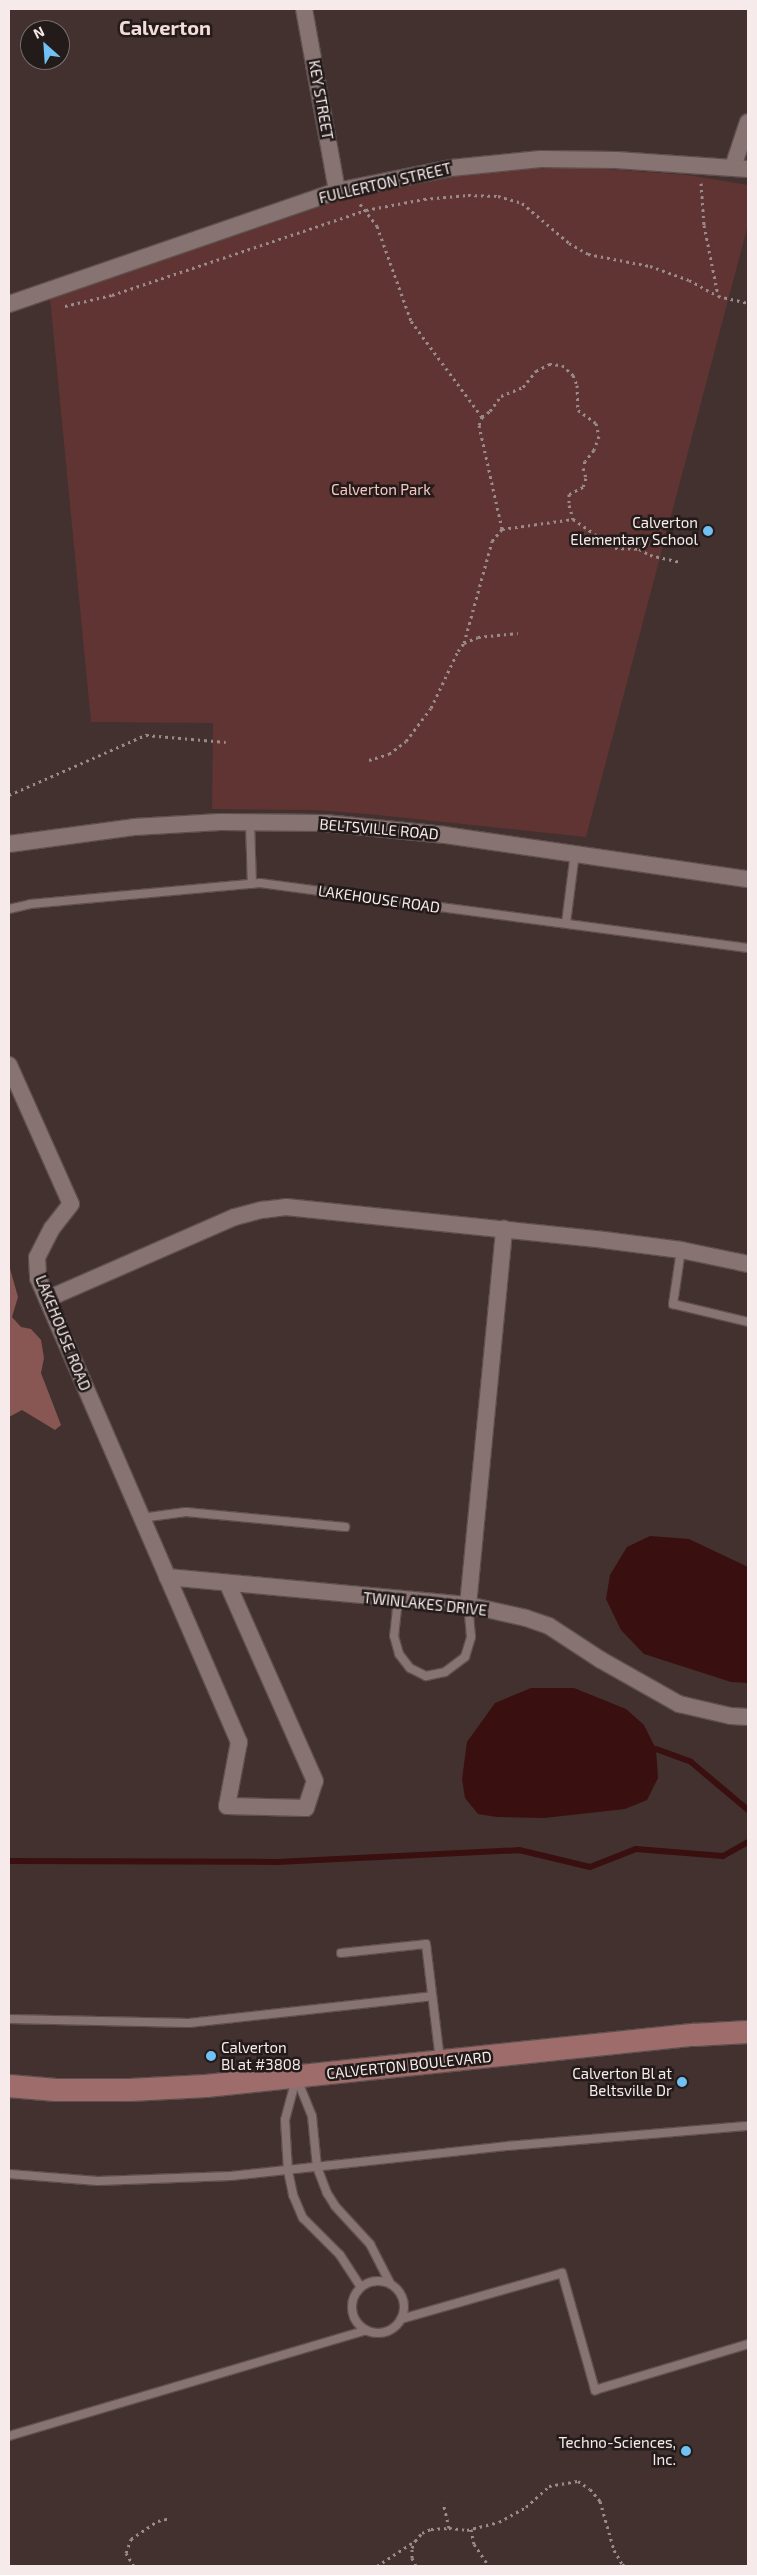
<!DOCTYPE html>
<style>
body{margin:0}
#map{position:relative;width:757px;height:2575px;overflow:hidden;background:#42312f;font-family:"Exo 2",sans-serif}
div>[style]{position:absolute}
.green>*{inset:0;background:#5f3432}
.forest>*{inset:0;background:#885754}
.water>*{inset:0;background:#39100f}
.stream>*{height:6px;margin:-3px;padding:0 3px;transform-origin:3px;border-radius:3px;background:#39100f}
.path>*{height:3px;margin-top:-1.5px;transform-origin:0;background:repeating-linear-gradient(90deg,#998b89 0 2.5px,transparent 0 6.5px)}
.roads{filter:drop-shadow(1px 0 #5e504e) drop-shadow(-1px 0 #5e504e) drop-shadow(0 1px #5e504e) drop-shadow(0 -1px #5e504e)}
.lane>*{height:8px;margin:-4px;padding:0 4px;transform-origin:4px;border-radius:4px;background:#877372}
.lane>.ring{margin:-4px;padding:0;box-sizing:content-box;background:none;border:8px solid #877372;border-radius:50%}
.street>*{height:16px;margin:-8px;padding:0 8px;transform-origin:8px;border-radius:8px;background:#877372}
.secondary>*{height:22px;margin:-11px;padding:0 11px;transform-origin:11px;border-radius:11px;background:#9e6d6b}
.dots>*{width:14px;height:14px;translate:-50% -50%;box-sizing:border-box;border:2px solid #231b1a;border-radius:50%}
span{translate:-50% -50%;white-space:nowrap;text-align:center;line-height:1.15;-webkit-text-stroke:5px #231b1a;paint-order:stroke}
.street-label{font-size:15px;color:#f6ebea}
.park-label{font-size:15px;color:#f7c5c1}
.poi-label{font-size:15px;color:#f6ebea}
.right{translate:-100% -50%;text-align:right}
.left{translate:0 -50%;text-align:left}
.district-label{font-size:20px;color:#f2dbd9;font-weight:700}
.frame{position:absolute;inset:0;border:10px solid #f6ebea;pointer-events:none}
.north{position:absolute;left:20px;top:20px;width:50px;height:50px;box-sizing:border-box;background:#231b1a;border:1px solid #776e6d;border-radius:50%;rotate:334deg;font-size:14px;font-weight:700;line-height:20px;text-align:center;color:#f6ebea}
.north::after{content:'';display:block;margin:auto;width:18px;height:22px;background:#70c1f4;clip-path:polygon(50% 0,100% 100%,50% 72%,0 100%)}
</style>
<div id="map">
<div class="green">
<i style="clip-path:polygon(546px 168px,593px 168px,687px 175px,748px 185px,748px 225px,586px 837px,378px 815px,318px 810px,212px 809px,213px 723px,91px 722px,50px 298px,337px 201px,381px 188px,487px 171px)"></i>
</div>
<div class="forest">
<i style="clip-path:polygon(9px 1265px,18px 1297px,12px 1317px,21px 1327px,31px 1329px,41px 1340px,44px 1358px,41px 1373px,61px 1425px,55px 1430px,22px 1410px,9px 1417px)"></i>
</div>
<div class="water">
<i style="clip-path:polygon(650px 1536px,689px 1539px,748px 1567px,748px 1683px,731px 1682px,644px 1654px,621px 1630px,606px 1599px,610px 1575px,627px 1547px)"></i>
<i style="clip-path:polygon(531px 1688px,574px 1688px,626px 1709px,644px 1725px,656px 1749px,658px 1778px,647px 1800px,625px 1809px,544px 1818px,497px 1817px,478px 1814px,465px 1798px,462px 1779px,467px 1742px,495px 1703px)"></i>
</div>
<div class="stream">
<i style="left:656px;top:1749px;width:37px;rotate:20deg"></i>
<i style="left:691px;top:1762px;width:75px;rotate:40.1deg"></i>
<i style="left:9px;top:1861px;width:268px;rotate:0.2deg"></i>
<i style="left:277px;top:1862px;width:242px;rotate:-2.8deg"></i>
<i style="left:519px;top:1850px;width:73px;rotate:13.5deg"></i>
<i style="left:590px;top:1867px;width:49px;rotate:-21.4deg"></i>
<i style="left:636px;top:1849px;width:87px;rotate:4.6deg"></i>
<i style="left:723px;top:1856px;width:29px;rotate:-29deg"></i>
</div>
<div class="path">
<i style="left:701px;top:183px;width:42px;rotate:85.9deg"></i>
<i style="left:704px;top:225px;width:71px;rotate:78.7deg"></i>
<i style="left:360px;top:204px;width:28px;rotate:52deg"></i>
<i style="left:377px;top:226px;width:101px;rotate:70.3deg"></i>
<i style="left:411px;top:321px;width:119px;rotate:53.5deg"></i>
<i style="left:65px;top:306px;width:48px;rotate:-13.2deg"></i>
<i style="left:112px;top:295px;width:268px;rotate:-18.5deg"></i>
<i style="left:366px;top:210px;width:59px;rotate:-10.7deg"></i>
<i style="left:424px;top:199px;width:44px;rotate:-5.2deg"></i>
<i style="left:468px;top:195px;width:30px;rotate:2deg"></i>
<i style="left:498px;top:196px;width:25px;rotate:16deg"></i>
<i style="left:522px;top:203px;width:62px;rotate:40.4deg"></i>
<i style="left:569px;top:243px;width:22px;rotate:30deg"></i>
<i style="left:588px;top:254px;width:63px;rotate:11deg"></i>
<i style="left:650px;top:266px;width:41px;rotate:19.7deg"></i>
<i style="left:689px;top:280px;width:33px;rotate:29deg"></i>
<i style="left:718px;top:296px;width:31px;rotate:13deg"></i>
<i style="left:502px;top:529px;width:72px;rotate:-8deg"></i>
<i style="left:464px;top:643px;width:106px;rotate:-74.6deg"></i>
<i style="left:492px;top:541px;width:16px;rotate:-50deg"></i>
<i style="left:502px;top:529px;width:107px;rotate:-102.5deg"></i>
<i style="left:479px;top:425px;width:9px;rotate:-69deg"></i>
<i style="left:482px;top:417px;width:10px;rotate:-37deg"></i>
<i style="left:490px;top:411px;width:19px;rotate:-54deg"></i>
<i style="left:501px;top:396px;width:24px;rotate:-22deg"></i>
<i style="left:523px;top:387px;width:21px;rotate:-51deg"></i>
<i style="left:536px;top:371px;width:15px;rotate:-28deg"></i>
<i style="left:549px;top:364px;width:13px;rotate:4deg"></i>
<i style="left:562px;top:365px;width:15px;rotate:42deg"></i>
<i style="left:573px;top:375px;width:11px;rotate:68deg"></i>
<i style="left:577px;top:385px;width:25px;rotate:88deg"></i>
<i style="left:578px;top:410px;width:22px;rotate:36deg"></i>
<i style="left:596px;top:423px;width:13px;rotate:77deg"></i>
<i style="left:599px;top:436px;width:15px;rotate:110deg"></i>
<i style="left:594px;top:450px;width:14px;rotate:129deg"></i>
<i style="left:585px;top:461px;width:7px;rotate:106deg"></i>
<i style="left:583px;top:468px;width:10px;rotate:73deg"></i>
<i style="left:586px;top:478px;width:9px;rotate:108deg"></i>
<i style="left:583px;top:487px;width:16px;rotate:153deg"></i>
<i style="left:569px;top:494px;width:11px;rotate:90deg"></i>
<i style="left:569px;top:505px;width:15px;rotate:74deg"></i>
<i style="left:573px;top:519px;width:51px;rotate:34.6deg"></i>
<i style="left:615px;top:548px;width:24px;rotate:2deg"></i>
<i style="left:639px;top:549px;width:13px;rotate:29deg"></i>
<i style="left:650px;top:555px;width:31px;rotate:13deg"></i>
<i style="left:369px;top:760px;width:21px;rotate:-17deg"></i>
<i style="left:389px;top:754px;width:21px;rotate:-37deg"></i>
<i style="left:406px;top:741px;width:41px;rotate:-52.9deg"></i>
<i style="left:431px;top:708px;width:63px;rotate:-64.7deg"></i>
<i style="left:458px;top:651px;width:10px;rotate:-53deg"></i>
<i style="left:464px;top:643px;width:15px;rotate:-23deg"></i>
<i style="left:478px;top:637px;width:40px;rotate:-5.7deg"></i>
<i style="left:9px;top:795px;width:150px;rotate:-23.7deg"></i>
<i style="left:146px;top:735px;width:80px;rotate:5deg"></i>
<i style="left:449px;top:2528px;width:18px;rotate:6deg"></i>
<i style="left:467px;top:2530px;width:33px;rotate:-14deg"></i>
<i style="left:499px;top:2522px;width:31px;rotate:-29deg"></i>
<i style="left:526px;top:2507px;width:31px;rotate:-42deg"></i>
<i style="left:549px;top:2486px;width:29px;rotate:-10deg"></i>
<i style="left:578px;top:2481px;width:14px;rotate:34deg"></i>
<i style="left:590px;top:2489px;width:16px;rotate:50deg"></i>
<i style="left:600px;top:2501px;width:51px;rotate:74.1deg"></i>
<i style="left:614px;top:2550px;width:16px;rotate:60deg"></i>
<i style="left:622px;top:2564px;width:4px;rotate:34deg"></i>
<i style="left:471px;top:2529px;width:15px;rotate:79deg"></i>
<i style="left:474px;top:2544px;width:27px;rotate:56deg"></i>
<i style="left:134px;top:2566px;width:15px;rotate:-122deg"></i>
<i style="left:126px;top:2553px;width:15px;rotate:-70deg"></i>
<i style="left:131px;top:2539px;width:32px;rotate:-34deg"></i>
<i style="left:158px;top:2521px;width:12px;rotate:-14deg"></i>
<i style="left:377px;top:2566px;width:45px;rotate:-33.3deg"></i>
<i style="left:416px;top:2566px;width:9px;rotate:-117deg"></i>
<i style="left:412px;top:2558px;width:10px;rotate:-90deg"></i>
<i style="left:412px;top:2548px;width:8px;rotate:-67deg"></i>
<i style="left:415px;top:2541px;width:11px;rotate:-49deg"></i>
<i style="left:422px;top:2533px;width:10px;rotate:-24deg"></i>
<i style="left:431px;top:2529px;width:18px;rotate:-3deg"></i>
<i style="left:449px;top:2528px;width:26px;rotate:-103deg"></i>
</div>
<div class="roads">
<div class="lane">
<i style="left:250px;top:822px;width:62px;rotate:88.2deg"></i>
<i style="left:9px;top:909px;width:22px;rotate:-13deg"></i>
<i style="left:30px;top:904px;width:231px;rotate:-5.2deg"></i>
<i style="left:260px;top:883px;width:492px;rotate:7.6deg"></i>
<i style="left:566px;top:923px;width:71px;rotate:-82.7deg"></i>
<i style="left:681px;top:1250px;width:55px;rotate:98.4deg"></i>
<i style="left:673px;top:1304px;width:77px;rotate:13.5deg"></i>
<i style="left:141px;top:1518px;width:45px;rotate:-7.6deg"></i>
<i style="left:186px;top:1512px;width:160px;rotate:5.4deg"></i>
<i style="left:398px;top:1599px;width:37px;rotate:96deg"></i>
<i style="left:394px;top:1636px;width:19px;rotate:74deg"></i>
<i style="left:399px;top:1654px;width:18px;rotate:52deg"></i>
<i style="left:410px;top:1668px;width:18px;rotate:27deg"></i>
<i style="left:426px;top:1676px;width:19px;rotate:-12deg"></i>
<i style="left:445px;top:1672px;width:25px;rotate:-37deg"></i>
<i style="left:465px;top:1657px;width:21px;rotate:-73deg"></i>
<i style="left:471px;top:1637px;width:32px;rotate:-95deg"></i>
<i style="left:341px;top:1953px;width:85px;rotate:-6deg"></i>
<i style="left:426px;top:1944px;width:117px;rotate:83.1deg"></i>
<i style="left:9px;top:2019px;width:180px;rotate:1.3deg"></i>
<i style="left:189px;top:2023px;width:244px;rotate:-6.3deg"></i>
<i style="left:296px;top:2079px;width:42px;rotate:105deg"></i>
<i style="left:285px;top:2120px;width:51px;rotate:86.6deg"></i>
<i style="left:288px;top:2171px;width:25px;rotate:78deg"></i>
<i style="left:293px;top:2195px;width:25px;rotate:67deg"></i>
<i style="left:303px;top:2218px;width:52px;rotate:45deg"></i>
<i style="left:340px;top:2255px;width:38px;rotate:57deg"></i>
<i style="left:297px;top:2079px;width:40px;rotate:68deg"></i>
<i style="left:312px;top:2116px;width:51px;rotate:84.4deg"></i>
<i style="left:317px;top:2167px;width:28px;rotate:69deg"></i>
<i style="left:327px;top:2193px;width:15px;rotate:58deg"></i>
<i style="left:335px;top:2206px;width:52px;rotate:47.4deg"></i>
<i style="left:370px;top:2244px;width:44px;rotate:62.9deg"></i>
<i style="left:9px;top:2174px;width:89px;rotate:4.5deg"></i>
<i style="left:98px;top:2181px;width:133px;rotate:-2.2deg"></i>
<i style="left:231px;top:2176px;width:279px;rotate:-6.2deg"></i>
<i style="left:508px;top:2146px;width:241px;rotate:-4.8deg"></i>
<i class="ring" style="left:352px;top:2281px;width:44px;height:44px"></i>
<i style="left:401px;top:2319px;width:167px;rotate:-15.9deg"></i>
<i style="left:562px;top:2273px;width:122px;rotate:74.2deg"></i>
<i style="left:595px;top:2390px;width:160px;rotate:-16.7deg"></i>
<i style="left:9px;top:2436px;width:372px;rotate:-16.5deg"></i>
</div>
<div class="street">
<i style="left:304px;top:9px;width:185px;rotate:79.7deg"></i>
<i style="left:733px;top:167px;width:47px;rotate:-71.6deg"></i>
<i style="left:9px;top:304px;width:347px;rotate:-19deg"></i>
<i style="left:337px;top:191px;width:116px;rotate:-11.4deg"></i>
<i style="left:451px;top:168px;width:90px;rotate:-5.7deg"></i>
<i style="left:541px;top:159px;width:75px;rotate:0.8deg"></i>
<i style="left:616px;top:160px;width:132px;rotate:3.9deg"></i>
<i style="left:9px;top:844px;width:126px;rotate:-7.7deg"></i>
<i style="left:134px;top:827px;width:86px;rotate:-3.3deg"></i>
<i style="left:220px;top:822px;width:105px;rotate:0.5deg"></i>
<i style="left:325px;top:823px;width:121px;rotate:5.7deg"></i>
<i style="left:445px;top:835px;width:306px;rotate:8.3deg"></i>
<i style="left:9px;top:1065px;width:152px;rotate:66deg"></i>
<i style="left:71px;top:1204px;width:31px;rotate:128deg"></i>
<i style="left:52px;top:1228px;width:33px;rotate:117deg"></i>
<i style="left:37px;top:1257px;width:21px;rotate:87deg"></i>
<i style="left:38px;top:1278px;width:506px;rotate:66.58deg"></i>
<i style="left:239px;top:1742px;width:65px;rotate:100.6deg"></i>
<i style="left:227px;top:1806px;width:79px;rotate:1.5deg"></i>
<i style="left:306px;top:1808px;width:28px;rotate:-72deg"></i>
<i style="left:315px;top:1781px;width:214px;rotate:-113.9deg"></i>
<i style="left:47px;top:1299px;width:205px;rotate:-23.6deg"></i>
<i style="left:235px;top:1217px;width:28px;rotate:-15deg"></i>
<i style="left:262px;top:1210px;width:24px;rotate:-7deg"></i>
<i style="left:286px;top:1207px;width:320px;rotate:5.9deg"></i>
<i style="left:604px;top:1240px;width:78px;rotate:7.4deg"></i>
<i style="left:681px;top:1250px;width:68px;rotate:11.8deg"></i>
<i style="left:167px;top:1577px;width:302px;rotate:5.3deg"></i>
<i style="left:468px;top:1605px;width:59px;rotate:12.6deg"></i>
<i style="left:526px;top:1618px;width:24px;rotate:19deg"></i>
<i style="left:549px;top:1626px;width:62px;rotate:33.2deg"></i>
<i style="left:601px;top:1660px;width:90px;rotate:29.4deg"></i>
<i style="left:679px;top:1704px;width:53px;rotate:13deg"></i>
<i style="left:731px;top:1716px;width:17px;rotate:3deg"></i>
<i style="left:468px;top:1605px;width:378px;rotate:-84.5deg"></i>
</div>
<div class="secondary">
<i style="left:9px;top:2086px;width:47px;rotate:4.9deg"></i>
<i style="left:56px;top:2090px;width:74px"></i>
<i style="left:130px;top:2090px;width:76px;rotate:-3deg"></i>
<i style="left:206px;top:2086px;width:491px;rotate:-6deg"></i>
<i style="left:694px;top:2035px;width:54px;rotate:-3.2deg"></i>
</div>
</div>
<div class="dots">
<i style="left:708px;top:531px;background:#70c1f4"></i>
<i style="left:211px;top:2056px;background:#70c1f4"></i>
<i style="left:682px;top:2082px;background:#70c1f4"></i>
<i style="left:686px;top:2451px;background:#70c1f4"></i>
</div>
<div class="street-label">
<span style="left:321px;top:100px;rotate:80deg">KEY STREET</span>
<span style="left:385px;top:183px;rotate:-13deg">FULLERTON STREET</span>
<span style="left:379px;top:829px;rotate:5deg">BELTSVILLE ROAD</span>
<span style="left:379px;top:899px;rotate:8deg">LAKEHOUSE ROAD</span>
<span style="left:63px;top:1333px;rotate:68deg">LAKEHOUSE ROAD</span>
<span style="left:425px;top:1604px;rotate:6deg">TWINLAKES DRIVE</span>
<span style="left:409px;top:2065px;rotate:-6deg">CALVERTON BOULEVARD</span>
</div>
<div class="park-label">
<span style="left:381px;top:490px">Calverton Park</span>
</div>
<div class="poi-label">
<span class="right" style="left:698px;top:531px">Calverton<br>Elementary School</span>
<span class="left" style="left:221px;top:2056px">Calverton<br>Bl at #3808</span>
<span class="right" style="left:672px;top:2082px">Calverton Bl at<br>Beltsville Dr</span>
<span class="right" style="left:676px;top:2451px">Techno-Sciences,<br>Inc.</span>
</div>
<div class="district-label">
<span style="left:165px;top:27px">Calverton</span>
</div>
<div class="frame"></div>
<div class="north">N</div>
</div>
